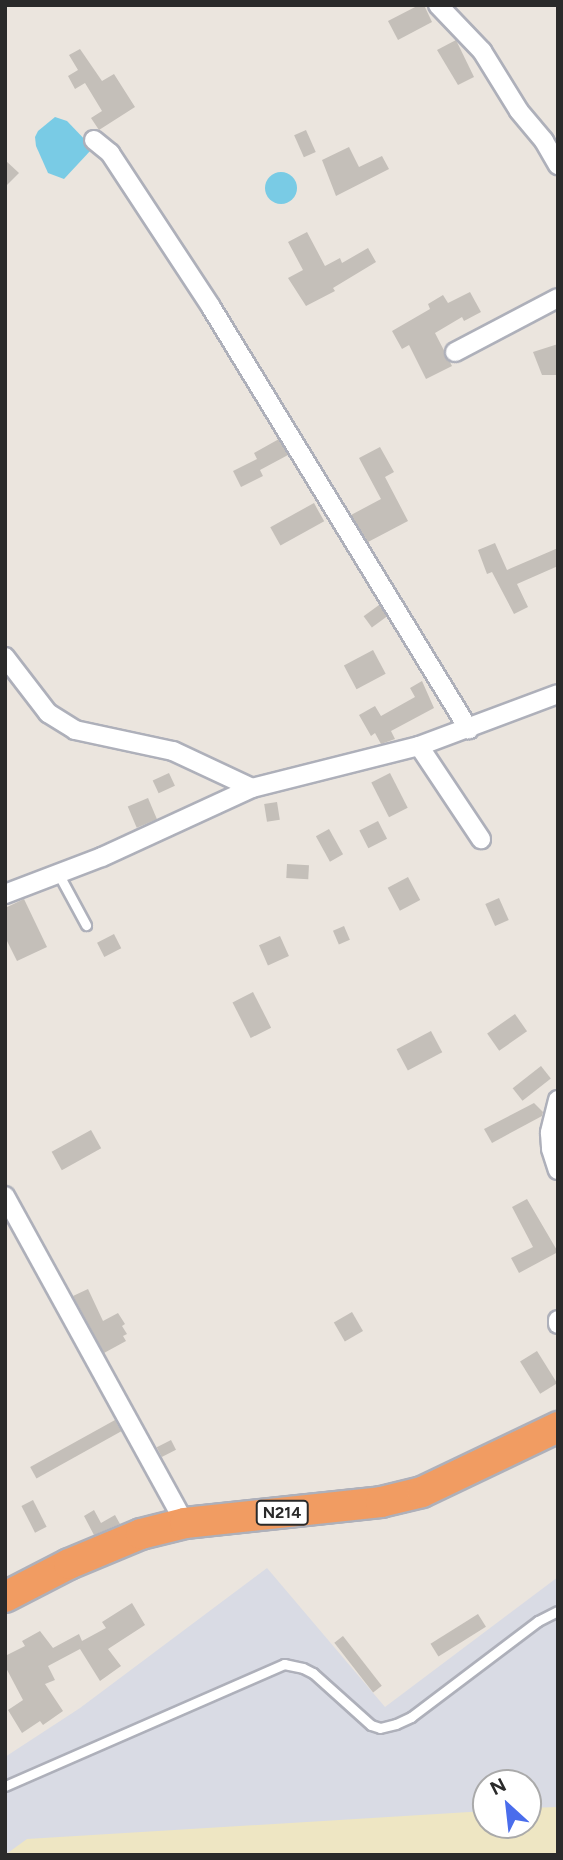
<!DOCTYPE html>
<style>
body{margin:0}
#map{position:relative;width:563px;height:1860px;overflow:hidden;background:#ebe5de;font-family:Figtree,sans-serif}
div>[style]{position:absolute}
.airport>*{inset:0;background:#d9dbe4}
.sand>*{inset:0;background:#eee6c3}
.water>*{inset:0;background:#79cbe5}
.round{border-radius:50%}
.building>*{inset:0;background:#c4bfb9;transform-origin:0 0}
.roads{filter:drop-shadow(2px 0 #aeb0ba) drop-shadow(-2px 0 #aeb0ba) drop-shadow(0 2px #aeb0ba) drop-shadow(0 -2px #aeb0ba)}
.lane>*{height:9px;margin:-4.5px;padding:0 4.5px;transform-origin:4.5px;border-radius:4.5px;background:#fff}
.street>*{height:18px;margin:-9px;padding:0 9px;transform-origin:9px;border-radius:9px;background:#fff}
.highway>*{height:30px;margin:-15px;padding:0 15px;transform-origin:15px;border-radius:15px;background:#f19c62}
span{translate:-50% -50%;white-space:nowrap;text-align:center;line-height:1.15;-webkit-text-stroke:5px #fff;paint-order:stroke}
.shield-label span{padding:2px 5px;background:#fff;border:2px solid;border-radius:5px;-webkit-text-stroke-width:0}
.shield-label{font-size:16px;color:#2a2a2a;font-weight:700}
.frame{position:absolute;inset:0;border:7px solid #2a2a2a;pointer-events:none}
.north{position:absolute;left:472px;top:1769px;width:70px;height:70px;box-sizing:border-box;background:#fff;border:2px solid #aaa;border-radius:50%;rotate:333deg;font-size:19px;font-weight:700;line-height:28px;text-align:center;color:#2a2a2a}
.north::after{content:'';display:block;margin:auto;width:24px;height:32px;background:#4a6dec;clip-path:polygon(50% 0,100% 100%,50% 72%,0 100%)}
</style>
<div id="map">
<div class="airport">
<i style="clip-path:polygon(evenodd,267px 1568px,385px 1707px,558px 1577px,558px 1855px,5px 1855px,5px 1757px,80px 1708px,267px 1568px,486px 1783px,528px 1783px,528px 1825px,486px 1825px,486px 1783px)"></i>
</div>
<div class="sand">
<i style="clip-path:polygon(558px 1807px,558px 1855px,5px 1855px,27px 1839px,486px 1811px,486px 1825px,528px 1825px,528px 1808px)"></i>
</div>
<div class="water">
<i style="clip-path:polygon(55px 117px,67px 121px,90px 145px,91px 150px,64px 179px,48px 173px,36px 146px,35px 137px,38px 131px)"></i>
<i class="round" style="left:265px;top:172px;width:32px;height:32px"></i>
</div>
<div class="building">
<i style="clip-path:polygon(419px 5px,424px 5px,432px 22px,398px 40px,388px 21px)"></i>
<i style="clip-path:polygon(456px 40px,474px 77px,458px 85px,437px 50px)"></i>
<i style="clip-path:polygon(80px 49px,102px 81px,114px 74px,135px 107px,99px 130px,91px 118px,102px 111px,85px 83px,75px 89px,68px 76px,78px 70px,69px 55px)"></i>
<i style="left:306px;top:130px;width:24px;height:13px;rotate:66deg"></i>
<i style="clip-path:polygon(349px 147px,359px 167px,382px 156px,389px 169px,336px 196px,322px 160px)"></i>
<i style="clip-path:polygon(5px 160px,19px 173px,5px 187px)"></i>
<i style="clip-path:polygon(307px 232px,325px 266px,340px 258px,342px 263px,368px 248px,376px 262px,333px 288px,335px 291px,306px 306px,288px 278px,303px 270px,288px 242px)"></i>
<i style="clip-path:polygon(470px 292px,481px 312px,464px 321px,462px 317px,435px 333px,452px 366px,426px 379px,409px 345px,402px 349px,392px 331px,430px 309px,428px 304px,443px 295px,448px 303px)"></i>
<i style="clip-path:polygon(558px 344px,558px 375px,542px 375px,533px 352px)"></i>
<i style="clip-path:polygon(279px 439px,288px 455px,260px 470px,263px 476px,241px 487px,233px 471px,257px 459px,254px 453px)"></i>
<i style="clip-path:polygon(380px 447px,394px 472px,385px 477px,408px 521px,368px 542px,351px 515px,381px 499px,359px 458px)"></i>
<i style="left:314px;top:503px;width:21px;height:50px;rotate:61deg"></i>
<i style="clip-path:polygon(495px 543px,507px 570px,558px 548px,558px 566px,517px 584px,528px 607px,514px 614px,492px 572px,487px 574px,478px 550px)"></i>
<i style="left:379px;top:605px;width:14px;height:19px;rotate:54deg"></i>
<i style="left:373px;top:650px;width:27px;height:33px;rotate:62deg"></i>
<i style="clip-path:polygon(422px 681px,434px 708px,391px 731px,395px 739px,381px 744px,375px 733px,371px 736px,359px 715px,375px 706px,381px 716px,415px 697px,410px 688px)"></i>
<i style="left:169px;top:773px;width:14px;height:18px;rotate:65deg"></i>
<i style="left:390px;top:773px;width:39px;height:21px;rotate:63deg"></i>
<i style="left:148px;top:798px;width:23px;height:22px;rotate:67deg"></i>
<i style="left:277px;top:802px;width:18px;height:13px;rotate:81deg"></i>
<i style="left:378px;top:821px;width:20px;height:21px;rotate:63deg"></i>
<i style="left:329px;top:829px;width:29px;height:15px;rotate:61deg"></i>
<i style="left:287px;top:864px;width:22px;height:14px;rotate:3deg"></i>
<i style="left:408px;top:877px;width:26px;height:23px;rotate:62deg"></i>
<i style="left:499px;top:898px;width:24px;height:15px;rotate:66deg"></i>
<i style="clip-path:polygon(24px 899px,47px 947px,17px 961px,5px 937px,5px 908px)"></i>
<i style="left:344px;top:926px;width:15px;height:12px;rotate:67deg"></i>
<i style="left:114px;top:934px;width:16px;height:19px;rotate:63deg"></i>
<i style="left:280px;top:936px;width:22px;height:23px;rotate:66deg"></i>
<i style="left:253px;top:992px;width:40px;height:23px;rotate:63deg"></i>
<i style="left:515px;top:1014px;width:21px;height:34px;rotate:55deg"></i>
<i style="left:431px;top:1031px;width:24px;height:39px;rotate:62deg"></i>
<i style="left:541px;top:1066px;width:16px;height:36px;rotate:52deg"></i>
<i style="clip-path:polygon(534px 1103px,543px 1112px,542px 1116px,492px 1143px,484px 1129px)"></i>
<i style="left:91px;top:1130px;width:21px;height:45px;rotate:61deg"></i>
<i style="clip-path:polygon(527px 1199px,558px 1252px,519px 1273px,511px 1258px,533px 1247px,512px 1207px)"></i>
<i style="clip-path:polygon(88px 1289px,103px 1321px,118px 1313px,125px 1324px,122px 1326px,127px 1334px,123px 1336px,126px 1341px,104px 1353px,73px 1296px)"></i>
<i style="left:352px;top:1312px;width:22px;height:21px;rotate:60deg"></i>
<i style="left:537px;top:1351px;width:38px;height:20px;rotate:58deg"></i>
<i style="left:115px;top:1420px;width:13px;height:97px;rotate:61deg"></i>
<i style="left:171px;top:1440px;width:11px;height:16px;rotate:63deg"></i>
<i style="left:33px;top:1500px;width:30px;height:13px;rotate:63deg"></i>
<i style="clip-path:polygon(94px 1510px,101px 1523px,115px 1515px,120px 1524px,94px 1535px,84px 1516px)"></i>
<i style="clip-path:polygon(132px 1603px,145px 1625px,108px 1649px,121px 1666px,100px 1681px,80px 1649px,48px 1666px,55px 1680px,45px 1684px,63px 1711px,43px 1725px,40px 1721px,22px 1733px,8px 1710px,23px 1700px,5px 1666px,5px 1656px,25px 1646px,22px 1641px,40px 1631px,53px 1648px,79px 1634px,82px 1641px,106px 1628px,102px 1622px)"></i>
<i style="left:478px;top:1614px;width:15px;height:56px;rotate:58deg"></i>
<i style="left:343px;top:1636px;width:63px;height:11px;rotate:52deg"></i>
</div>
<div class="roads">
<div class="lane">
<i style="left:59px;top:875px;width:57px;rotate:61.6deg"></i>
<i style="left:5px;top:1786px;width:305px;rotate:-23.6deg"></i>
<i style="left:284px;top:1664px;width:19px;rotate:12deg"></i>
<i style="left:303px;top:1668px;width:11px;rotate:27deg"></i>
<i style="left:313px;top:1673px;width:78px;rotate:41.9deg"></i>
<i style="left:371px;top:1725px;width:9px;rotate:18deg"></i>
<i style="left:380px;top:1728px;width:16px;rotate:-14deg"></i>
<i style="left:396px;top:1724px;width:17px;rotate:-25deg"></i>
<i style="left:411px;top:1717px;width:159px;rotate:-37.1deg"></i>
<i style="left:538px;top:1621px;width:22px;rotate:-27deg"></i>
</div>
<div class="street">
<i style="left:438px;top:5px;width:64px;rotate:46.3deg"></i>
<i style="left:482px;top:51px;width:70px;rotate:58.3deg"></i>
<i style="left:519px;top:111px;width:39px;rotate:50deg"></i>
<i style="left:544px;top:141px;width:28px;rotate:60deg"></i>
<i style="left:94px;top:140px;width:21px;rotate:39deg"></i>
<i style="left:110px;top:153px;width:184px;rotate:56.7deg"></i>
<i style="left:211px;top:307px;width:495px;rotate:58.6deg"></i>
<i style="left:455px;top:352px;width:116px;rotate:-27.7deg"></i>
<i style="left:5px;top:657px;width:71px;rotate:52.5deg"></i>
<i style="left:48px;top:713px;width:32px;rotate:32deg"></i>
<i style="left:75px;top:730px;width:100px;rotate:12.1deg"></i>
<i style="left:173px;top:751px;width:87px;rotate:25.1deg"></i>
<i style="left:252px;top:788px;width:172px;rotate:-14.1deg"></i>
<i style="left:419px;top:746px;width:148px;rotate:-20.5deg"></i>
<i style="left:419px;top:746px;width:112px;rotate:56.3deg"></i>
<i style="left:5px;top:894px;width:104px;rotate:-20.9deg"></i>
<i style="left:102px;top:857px;width:165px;rotate:-24.7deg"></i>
<i style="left:558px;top:1100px;width:34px;rotate:104deg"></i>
<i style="left:550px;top:1133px;width:16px;rotate:86deg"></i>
<i style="left:551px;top:1149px;width:22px;rotate:72deg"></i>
<i style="left:5px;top:1196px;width:373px;rotate:61.2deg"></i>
<i style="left:558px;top:1320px;width:4px;rotate:90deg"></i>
</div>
<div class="highway">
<i style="left:5px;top:1597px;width:72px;rotate:-27.3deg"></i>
<i style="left:69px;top:1564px;width:78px;rotate:-22.6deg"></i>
<i style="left:141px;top:1534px;width:45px;rotate:-14deg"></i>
<i style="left:185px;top:1523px;width:197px;rotate:-6.1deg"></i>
<i style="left:381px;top:1502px;width:42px;rotate:-13.7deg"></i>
<i style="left:422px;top:1492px;width:151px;rotate:-25.5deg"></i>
</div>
</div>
<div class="shield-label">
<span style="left:282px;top:1513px">N214</span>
</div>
<div class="frame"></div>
<div class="north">N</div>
</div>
